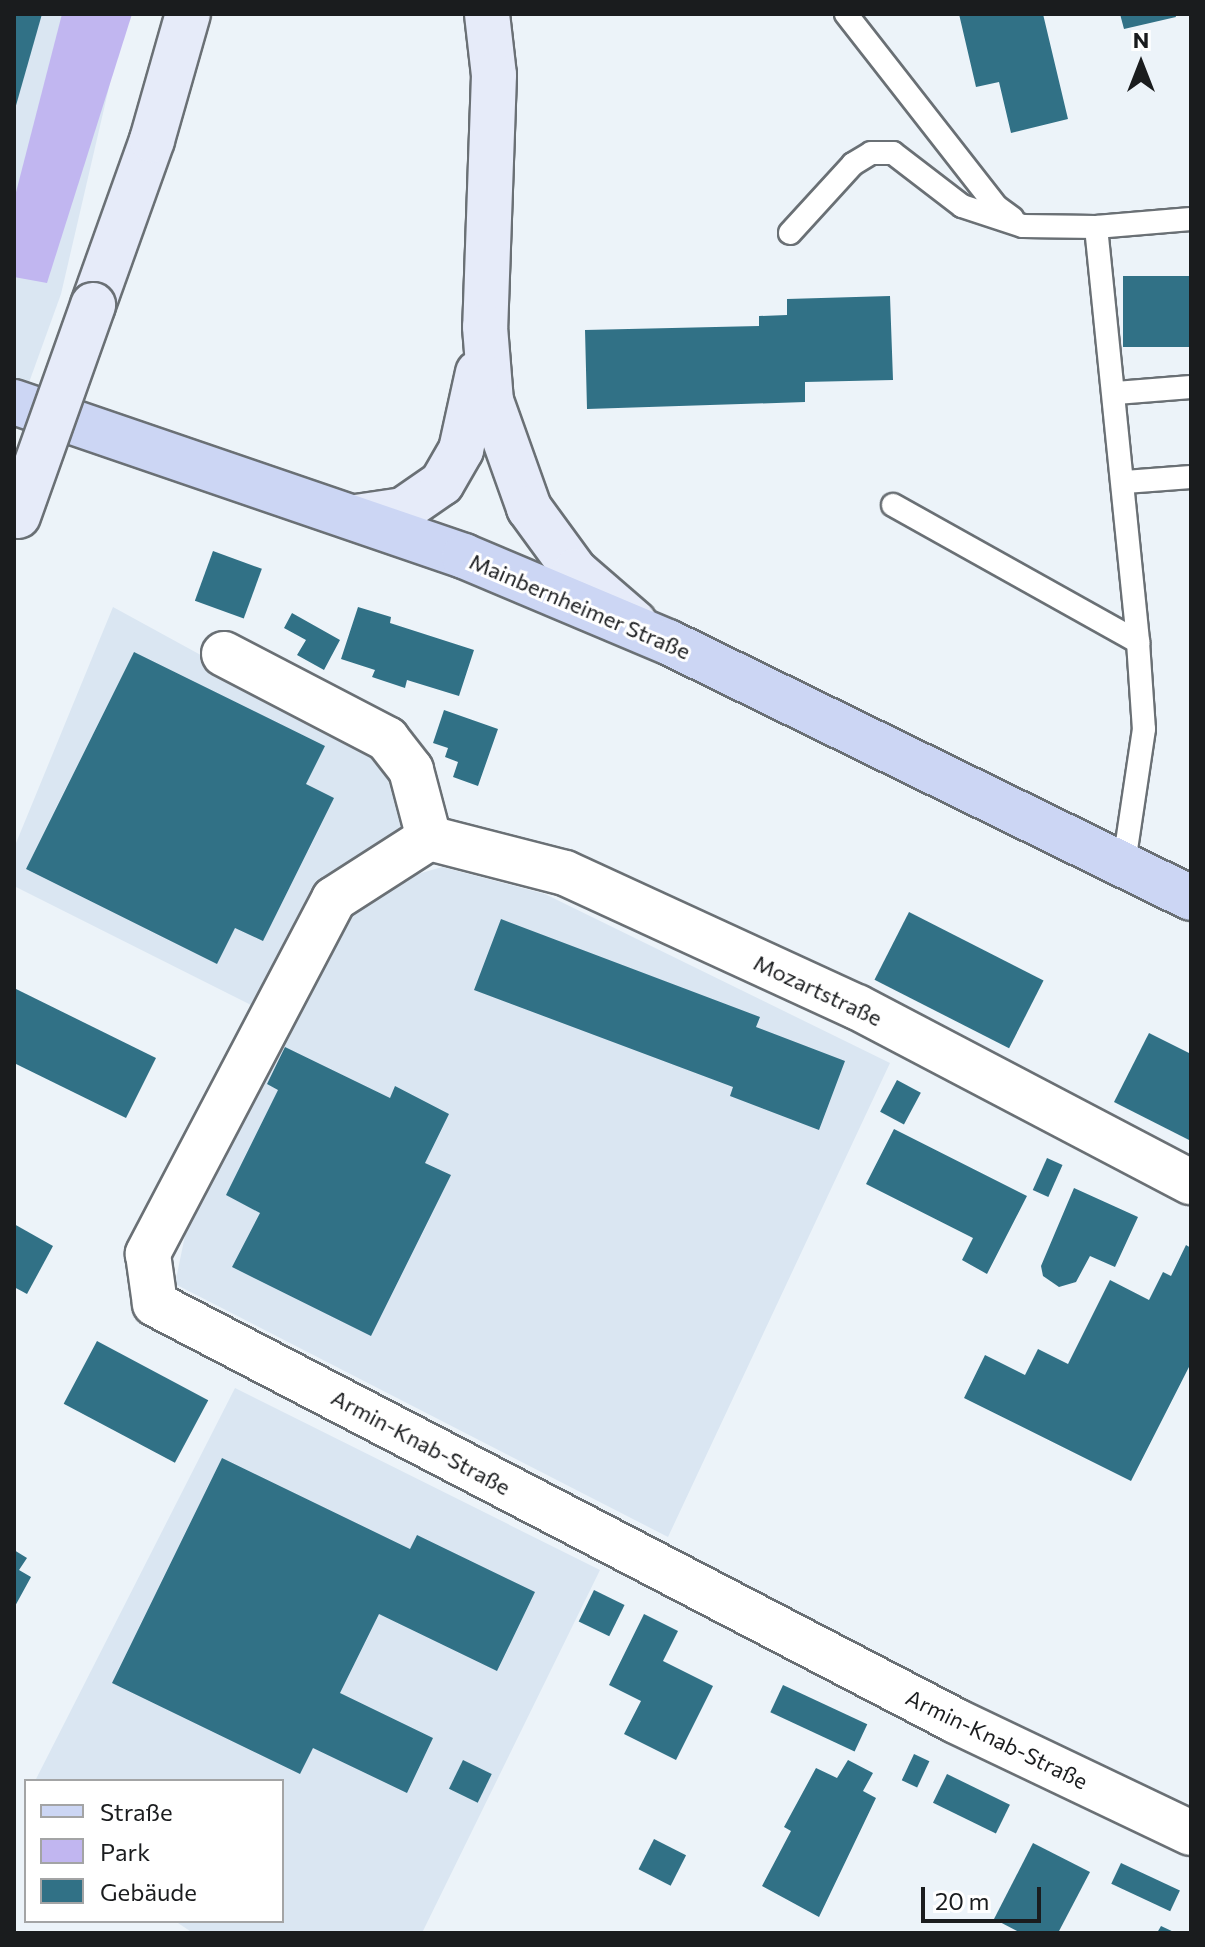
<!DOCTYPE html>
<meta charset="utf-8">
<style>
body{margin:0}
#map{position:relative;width:1205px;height:1947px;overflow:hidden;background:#ecf3f9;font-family:Commissioner,sans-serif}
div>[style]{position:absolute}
.built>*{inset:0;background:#dae6f2}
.green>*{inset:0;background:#c1b6f0}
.building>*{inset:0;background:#317186;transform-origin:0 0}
.roads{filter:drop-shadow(2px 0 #6a7075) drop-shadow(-2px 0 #6a7075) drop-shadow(0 2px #6a7075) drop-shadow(0 -2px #6a7075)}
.service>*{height:22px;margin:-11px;padding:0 11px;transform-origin:11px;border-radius:11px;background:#fff}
.minor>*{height:44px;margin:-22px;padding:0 22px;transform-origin:22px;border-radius:22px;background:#fff}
.secondary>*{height:44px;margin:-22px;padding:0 22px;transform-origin:22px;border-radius:22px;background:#e6ebf9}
.primary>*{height:44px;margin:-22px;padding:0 22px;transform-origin:22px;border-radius:22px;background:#ccd6f4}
.bridges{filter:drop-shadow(2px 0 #6a7075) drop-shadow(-2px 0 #6a7075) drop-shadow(0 2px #6a7075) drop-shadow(0 -2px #6a7075)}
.secondary-bridge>*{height:44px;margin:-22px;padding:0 22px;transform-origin:22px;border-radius:22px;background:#e6ebf9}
span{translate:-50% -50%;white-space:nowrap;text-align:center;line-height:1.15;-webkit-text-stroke:6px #fff;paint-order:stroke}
.street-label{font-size:22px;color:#1a1c1e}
.frame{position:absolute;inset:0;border:16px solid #1a1c1e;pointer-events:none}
.legend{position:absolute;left:24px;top:1779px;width:260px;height:144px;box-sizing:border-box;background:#fff;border:2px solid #a3a4a5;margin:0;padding:10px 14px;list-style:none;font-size:24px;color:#1a1c1e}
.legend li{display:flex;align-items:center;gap:16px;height:40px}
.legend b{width:40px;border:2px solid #a3a4a5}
.north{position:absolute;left:1101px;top:24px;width:80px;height:80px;-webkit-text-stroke:6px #fff;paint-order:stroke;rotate:0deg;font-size:22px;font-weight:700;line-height:32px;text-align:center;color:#1a1c1e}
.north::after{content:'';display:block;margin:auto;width:28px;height:36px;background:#1a1c1e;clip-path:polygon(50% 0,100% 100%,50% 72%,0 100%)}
.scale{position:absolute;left:921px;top:1887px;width:120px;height:36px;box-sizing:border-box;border:4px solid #1a1c1e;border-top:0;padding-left:10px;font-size:24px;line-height:28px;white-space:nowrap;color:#1a1c1e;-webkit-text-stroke:6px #fff;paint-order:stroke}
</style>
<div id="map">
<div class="built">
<i style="clip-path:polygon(14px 14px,126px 14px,61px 294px,14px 424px)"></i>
<i style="clip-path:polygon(113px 607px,365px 745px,391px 774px,411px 876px,442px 867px,545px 894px,890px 1063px,668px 1537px,175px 1284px,188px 1221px,291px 1025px,14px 886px,14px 848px)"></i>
<i style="clip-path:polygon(235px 1388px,600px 1570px,422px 1933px,193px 1933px,175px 1921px,282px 1921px,282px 1781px,35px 1781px)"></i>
</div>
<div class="green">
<i style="clip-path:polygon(62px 14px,132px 14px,47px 283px,14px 277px,14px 200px)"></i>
</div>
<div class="building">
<i style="clip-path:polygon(14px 14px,42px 14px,15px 109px,14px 109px)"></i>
<i style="clip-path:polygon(959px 14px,1043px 14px,1068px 119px,1011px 133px,999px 82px,976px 87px)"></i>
<i style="clip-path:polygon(1120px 14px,1175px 14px,1176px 17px,1124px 29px)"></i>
<i style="left:1191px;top:276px;width:71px;height:68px;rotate:90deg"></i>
<i style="clip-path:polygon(890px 296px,893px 380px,805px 382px,805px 402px,587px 409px,585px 330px,759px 326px,759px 316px,787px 315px,787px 299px)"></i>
<i style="left:213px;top:551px;width:52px;height:53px;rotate:20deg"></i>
<i style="clip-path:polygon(358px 607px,391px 617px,390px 623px,474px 650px,459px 696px,407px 680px,405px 688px,372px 677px,375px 670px,341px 659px)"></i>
<i style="clip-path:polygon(292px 613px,340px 640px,324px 670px,297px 655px,306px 640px,284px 628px)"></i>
<i style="clip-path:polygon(134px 652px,325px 746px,306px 784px,334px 798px,263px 941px,235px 928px,217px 964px,26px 869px)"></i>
<i style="clip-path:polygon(444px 710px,498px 729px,478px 786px,453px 777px,458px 762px,445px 757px,448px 748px,433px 743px)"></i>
<i style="left:909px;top:912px;width:151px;height:76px;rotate:27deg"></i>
<i style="clip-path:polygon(501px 919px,760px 1017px,756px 1027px,845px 1061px,819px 1130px,730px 1096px,733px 1087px,474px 990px)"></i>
<i style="clip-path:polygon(14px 988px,156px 1058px,126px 1118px,14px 1063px)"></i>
<i style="clip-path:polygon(1149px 1033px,1191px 1054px,1191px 1141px,1114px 1102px)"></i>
<i style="clip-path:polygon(285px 1047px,390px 1098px,395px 1086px,449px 1114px,425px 1163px,451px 1175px,371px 1336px,232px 1267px,260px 1213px,226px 1195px,278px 1090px,267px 1084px)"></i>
<i style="left:897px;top:1080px;width:27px;height:36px;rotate:28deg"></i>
<i style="clip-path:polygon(894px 1129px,1027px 1196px,987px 1274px,962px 1260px,973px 1238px,866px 1184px)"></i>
<i style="left:1047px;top:1158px;width:17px;height:35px;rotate:24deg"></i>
<i style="clip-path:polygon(1074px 1188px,1138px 1217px,1115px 1267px,1090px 1256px,1076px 1282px,1059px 1287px,1043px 1276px,1041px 1266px)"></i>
<i style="clip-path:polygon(14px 1224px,53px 1246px,27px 1294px,14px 1287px)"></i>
<i style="clip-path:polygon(1186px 1245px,1191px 1248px,1191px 1363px,1131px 1481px,964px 1398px,985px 1355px,1025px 1375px,1038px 1349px,1068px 1364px,1110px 1280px,1149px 1300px,1163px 1272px,1171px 1276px)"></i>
<i style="left:97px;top:1341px;width:126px;height:71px;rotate:28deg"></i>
<i style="clip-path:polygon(222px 1458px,410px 1549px,417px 1535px,535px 1592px,497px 1671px,379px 1614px,340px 1693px,433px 1738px,407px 1793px,313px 1748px,300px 1774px,112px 1683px)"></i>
<i style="clip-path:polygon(14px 1550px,27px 1558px,19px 1570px,31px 1577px,14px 1608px)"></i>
<i style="left:594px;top:1590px;width:34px;height:35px;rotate:26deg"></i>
<i style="clip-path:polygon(644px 1614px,678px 1631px,663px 1661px,713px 1686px,676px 1760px,624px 1734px,641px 1701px,609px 1685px)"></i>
<i style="left:783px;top:1685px;width:93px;height:30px;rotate:25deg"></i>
<i style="left:914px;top:1754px;width:17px;height:29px;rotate:25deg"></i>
<i style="left:463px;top:1760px;width:32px;height:32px;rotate:26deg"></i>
<i style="clip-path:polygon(848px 1760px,873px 1773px,863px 1791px,876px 1798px,819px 1917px,762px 1886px,791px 1831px,784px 1827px,816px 1768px,837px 1778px)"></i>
<i style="left:947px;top:1774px;width:70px;height:32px;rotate:26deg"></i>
<i style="left:654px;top:1839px;width:36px;height:34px;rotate:27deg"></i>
<i style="clip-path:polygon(1033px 1843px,1090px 1872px,1058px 1933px,1021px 1933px,994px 1919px)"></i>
<i style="left:1121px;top:1863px;width:65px;height:23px;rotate:25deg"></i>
<i style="clip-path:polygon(1161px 1926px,1176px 1933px,1157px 1933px)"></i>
</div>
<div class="roads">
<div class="service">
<i style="left:846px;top:14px;width:245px;rotate:52deg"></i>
<i style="left:997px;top:207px;width:19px;rotate:36deg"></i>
<i style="left:1096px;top:227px;width:95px;rotate:-4.8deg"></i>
<i style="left:790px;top:233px;width:93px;rotate:-47.6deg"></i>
<i style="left:853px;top:164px;width:21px;rotate:-31deg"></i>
<i style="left:871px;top:153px;width:22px"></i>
<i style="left:893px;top:153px;width:87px;rotate:37.5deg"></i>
<i style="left:962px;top:206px;width:64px;rotate:18.2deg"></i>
<i style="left:1023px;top:226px;width:73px;rotate:0.8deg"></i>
<i style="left:1096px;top:227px;width:417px;rotate:84.2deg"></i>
<i style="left:1116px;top:393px;width:75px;rotate:-4.6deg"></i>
<i style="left:1125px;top:482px;width:66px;rotate:-4.3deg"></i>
<i style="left:893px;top:505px;width:281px;rotate:29.2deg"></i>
<i style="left:1138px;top:642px;width:87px;rotate:86.1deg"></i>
<i style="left:1144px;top:729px;width:135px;rotate:98.5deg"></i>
</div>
<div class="minor">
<i style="left:224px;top:654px;width:184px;rotate:27.5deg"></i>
<i style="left:387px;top:739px;width:39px;rotate:52deg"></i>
<i style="left:411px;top:770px;width:70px;rotate:75.2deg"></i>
<i style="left:429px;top:838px;width:113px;rotate:147.3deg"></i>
<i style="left:334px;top:899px;width:401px;rotate:117.7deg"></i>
<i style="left:148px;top:1254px;width:50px;rotate:82deg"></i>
<i style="left:155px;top:1304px;width:903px;rotate:27.5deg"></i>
<i style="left:956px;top:1721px;width:260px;rotate:25.5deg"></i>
<i style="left:429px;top:838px;width:140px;rotate:14.4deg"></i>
<i style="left:565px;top:873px;width:321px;rotate:24.7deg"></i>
<i style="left:857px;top:1007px;width:377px;rotate:27.7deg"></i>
</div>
<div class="secondary">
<i style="left:487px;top:14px;width:61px;rotate:83.5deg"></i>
<i style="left:494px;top:75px;width:252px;rotate:92deg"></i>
<i style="left:485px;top:327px;width:74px;rotate:85.4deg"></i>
<i style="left:491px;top:401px;width:114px;rotate:70.4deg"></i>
<i style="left:529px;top:508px;width:78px;rotate:53.9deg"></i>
<i style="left:575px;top:571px;width:79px;rotate:40.9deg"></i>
<i style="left:93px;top:305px;width:175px;rotate:-70.3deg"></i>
<i style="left:152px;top:140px;width:131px;rotate:-74.1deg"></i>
<i style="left:356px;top:517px;width:48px;rotate:-8.5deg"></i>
<i style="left:403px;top:510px;width:47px;rotate:-34.7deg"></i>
<i style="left:442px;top:483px;width:38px;rotate:-60deg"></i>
<i style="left:461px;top:450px;width:79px;rotate:-77.6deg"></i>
</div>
<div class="primary">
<i style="left:14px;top:402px;width:476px;rotate:18.9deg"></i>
<i style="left:464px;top:556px;width:221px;rotate:22.9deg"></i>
<i style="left:668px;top:642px;width:582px;rotate:26.08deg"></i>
</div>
</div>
<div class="bridges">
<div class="secondary-bridge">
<i style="left:18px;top:516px;width:224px;rotate:-70.4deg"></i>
</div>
</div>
<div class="street-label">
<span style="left:580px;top:606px;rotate:23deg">Mainbernheimer Straße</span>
<span style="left:818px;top:990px;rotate:25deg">Mozartstraße</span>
<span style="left:421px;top:1442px;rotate:28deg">Armin-Knab-Straße</span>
<span style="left:997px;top:1739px;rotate:26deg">Armin-Knab-Straße</span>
</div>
<div class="frame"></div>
<ul class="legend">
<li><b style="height:10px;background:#ccd6f4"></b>Straße</li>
<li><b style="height:22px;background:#c1b6f0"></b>Park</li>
<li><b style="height:22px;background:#317186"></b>Gebäude</li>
</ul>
<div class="north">N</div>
<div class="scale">20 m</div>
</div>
